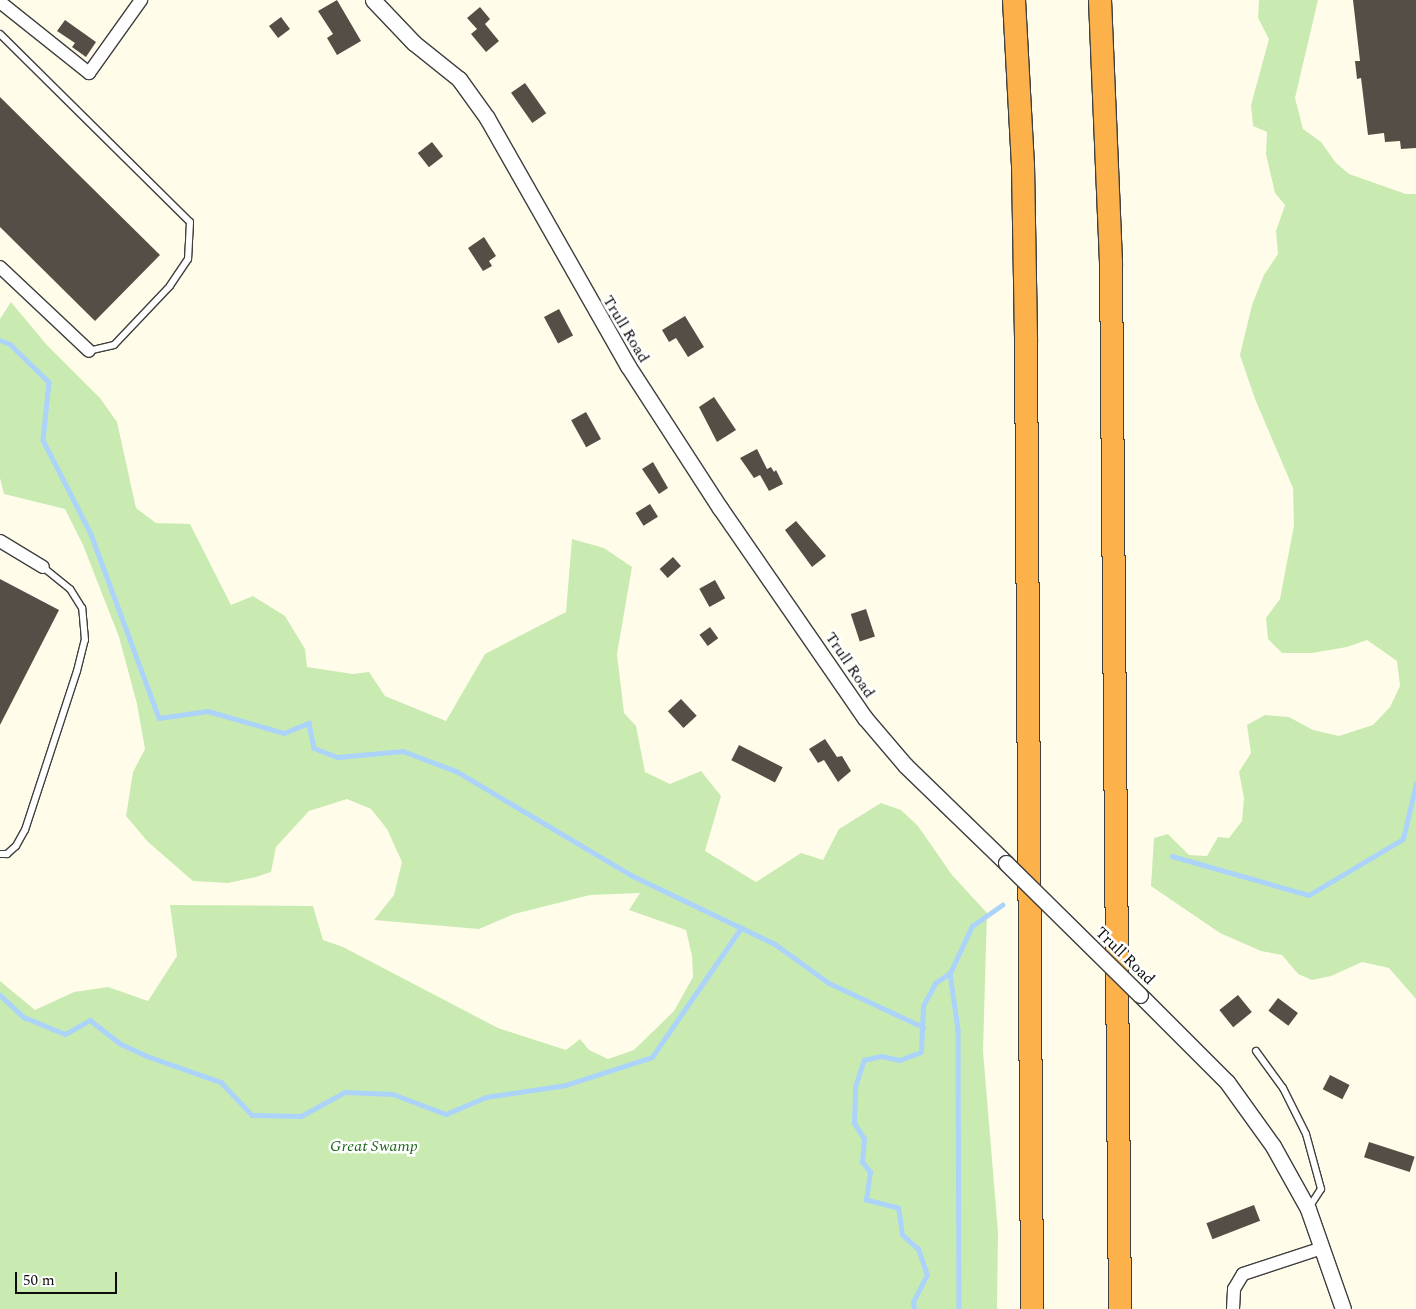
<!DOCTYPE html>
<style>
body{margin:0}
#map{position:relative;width:1416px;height:1309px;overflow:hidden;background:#fffdea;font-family:Spectral,serif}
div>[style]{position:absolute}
.green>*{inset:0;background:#c9ebb2}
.stream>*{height:4.5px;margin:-2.25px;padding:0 2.25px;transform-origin:2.25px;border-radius:2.25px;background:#acd3f9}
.building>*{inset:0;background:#554e47;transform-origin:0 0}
.roads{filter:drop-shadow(1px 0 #3f3f3f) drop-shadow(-1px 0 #3f3f3f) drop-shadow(0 1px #3f3f3f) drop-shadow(0 -1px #3f3f3f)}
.service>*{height:6px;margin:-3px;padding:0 3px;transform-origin:3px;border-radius:3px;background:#fff}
.minor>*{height:12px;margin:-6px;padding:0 6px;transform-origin:6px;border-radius:6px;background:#fff}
.tertiary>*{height:15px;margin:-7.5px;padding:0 7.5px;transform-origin:7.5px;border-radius:7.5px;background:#fff}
.motorway>*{height:22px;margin:-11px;padding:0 11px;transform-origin:11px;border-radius:11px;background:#fcb14b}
.bridges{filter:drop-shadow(1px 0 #3f3f3f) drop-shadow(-1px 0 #3f3f3f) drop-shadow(0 1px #3f3f3f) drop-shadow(0 -1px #3f3f3f)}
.tertiary-bridge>*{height:15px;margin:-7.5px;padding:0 7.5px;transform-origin:7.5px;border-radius:7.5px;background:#fff}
span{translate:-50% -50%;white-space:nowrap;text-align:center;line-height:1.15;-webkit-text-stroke:5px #fff;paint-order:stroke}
.street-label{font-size:16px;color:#0c0c0c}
.park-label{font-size:16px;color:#206619;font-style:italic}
.scale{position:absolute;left:15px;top:1272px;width:102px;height:22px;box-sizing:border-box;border:2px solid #0c0c0c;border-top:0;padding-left:6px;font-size:15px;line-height:18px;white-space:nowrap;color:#0c0c0c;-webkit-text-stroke:4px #fff;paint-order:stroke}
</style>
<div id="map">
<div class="green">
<i style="clip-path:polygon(1259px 0,1318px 0,1295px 98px,1303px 129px,1321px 142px,1336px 163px,1349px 174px,1406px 194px,1416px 194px,1416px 999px,1389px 968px,1362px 962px,1331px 976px,1312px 980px,1298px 974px,1282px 955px,1261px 951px,1220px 933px,1151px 886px,1154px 838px,1168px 834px,1189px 855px,1207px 856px,1218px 837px,1229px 838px,1242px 821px,1244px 798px,1239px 772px,1251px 753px,1247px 725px,1265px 715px,1289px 717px,1313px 730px,1339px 736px,1373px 725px,1390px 707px,1400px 686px,1397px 661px,1367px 640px,1347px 647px,1312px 653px,1282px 653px,1268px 639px,1266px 618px,1280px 599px,1294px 525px,1293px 488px,1255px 399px,1240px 355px,1252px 305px,1264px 275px,1278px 254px,1276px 231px,1285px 205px,1275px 193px,1266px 154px,1267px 132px,1253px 126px,1251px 105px,1269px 39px,1258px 18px)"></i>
<i style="clip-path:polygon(11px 302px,46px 344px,100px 398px,117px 422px,136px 508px,156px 523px,190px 524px,231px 605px,253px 596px,285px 616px,305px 649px,307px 667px,353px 674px,369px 672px,385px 696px,446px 721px,485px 654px,566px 612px,572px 539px,604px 548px,632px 567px,617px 654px,624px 713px,636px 726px,645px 772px,670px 784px,701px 771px,721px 796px,705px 851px,756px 882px,801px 853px,823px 860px,839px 829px,881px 803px,901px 810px,918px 826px,952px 875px,987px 913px,983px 1051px,998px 1232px,997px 1309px,0 1309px,0 981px,35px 1010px,74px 992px,108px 987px,148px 1001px,177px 956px,170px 905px,313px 906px,323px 940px,343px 947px,498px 1028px,566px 1050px,580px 1039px,589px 1050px,608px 1059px,634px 1050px,674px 1011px,693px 977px,692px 956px,686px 930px,629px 910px,640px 893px,590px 895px,514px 914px,479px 929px,374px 920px,394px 895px,402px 862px,387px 829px,371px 809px,347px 799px,309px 811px,276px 847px,271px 872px,256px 877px,228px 883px,193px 881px,148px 842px,126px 816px,133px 772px,145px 749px,137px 704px,119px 637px,83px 545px,65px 509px,4px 494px,0 478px,0 319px)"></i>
</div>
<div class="stream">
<i style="left:0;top:340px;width:11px;rotate:22deg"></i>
<i style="left:10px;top:344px;width:54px;rotate:44.3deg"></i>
<i style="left:49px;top:382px;width:58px;rotate:95.9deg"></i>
<i style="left:43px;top:440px;width:106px;rotate:62.9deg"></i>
<i style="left:91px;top:534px;width:196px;rotate:69.7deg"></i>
<i style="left:159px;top:718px;width:49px;rotate:-8.1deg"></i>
<i style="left:208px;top:711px;width:79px;rotate:16.1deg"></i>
<i style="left:284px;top:733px;width:27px;rotate:-22deg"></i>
<i style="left:309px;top:723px;width:25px;rotate:79deg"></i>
<i style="left:314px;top:748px;width:26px;rotate:21deg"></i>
<i style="left:338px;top:757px;width:65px;rotate:-5.3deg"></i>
<i style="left:403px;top:751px;width:57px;rotate:20.7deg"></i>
<i style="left:456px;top:771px;width:204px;rotate:30.7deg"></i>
<i style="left:631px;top:875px;width:160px;rotate:25.6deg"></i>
<i style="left:775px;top:944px;width:67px;rotate:35.8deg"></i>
<i style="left:829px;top:983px;width:104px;rotate:25.1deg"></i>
<i style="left:1172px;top:856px;width:142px;rotate:15.9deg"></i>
<i style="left:1309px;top:895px;width:109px;rotate:-30.8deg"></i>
<i style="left:1403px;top:839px;width:57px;rotate:-76.9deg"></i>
<i style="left:950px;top:973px;width:57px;rotate:81.9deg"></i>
<i style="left:958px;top:1029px;width:280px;rotate:89.8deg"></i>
<i style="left:0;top:995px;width:33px;rotate:43deg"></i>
<i style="left:24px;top:1017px;width:44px;rotate:22.5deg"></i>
<i style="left:65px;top:1034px;width:29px;rotate:-29deg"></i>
<i style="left:90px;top:1020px;width:37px;rotate:38deg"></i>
<i style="left:119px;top:1043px;width:31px;rotate:25deg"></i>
<i style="left:147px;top:1056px;width:78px;rotate:19.4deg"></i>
<i style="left:221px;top:1082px;width:45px;rotate:46.8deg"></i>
<i style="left:252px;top:1115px;width:49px;rotate:1.2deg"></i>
<i style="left:301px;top:1116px;width:50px;rotate:-28.6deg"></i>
<i style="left:345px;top:1092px;width:48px;rotate:2.4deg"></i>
<i style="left:393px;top:1094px;width:57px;rotate:20.7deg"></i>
<i style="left:446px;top:1114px;width:43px;rotate:-23deg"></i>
<i style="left:486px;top:1097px;width:81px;rotate:-8.5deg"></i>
<i style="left:566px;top:1085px;width:90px;rotate:-18deg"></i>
<i style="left:652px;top:1057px;width:157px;rotate:-55.4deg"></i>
<i style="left:914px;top:1309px;width:7px;rotate:-98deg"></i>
<i style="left:913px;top:1302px;width:30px;rotate:-63deg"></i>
<i style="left:927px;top:1275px;width:28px;rotate:-109deg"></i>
<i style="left:918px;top:1249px;width:21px;rotate:-139deg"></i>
<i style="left:902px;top:1235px;width:27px;rotate:-98deg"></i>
<i style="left:898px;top:1208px;width:33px;rotate:-166deg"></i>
<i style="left:866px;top:1200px;width:28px;rotate:-82deg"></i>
<i style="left:870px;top:1172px;width:13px;rotate:-129deg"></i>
<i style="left:862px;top:1162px;width:23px;rotate:-85deg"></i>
<i style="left:864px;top:1139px;width:19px;rotate:-122deg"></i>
<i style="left:854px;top:1123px;width:36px;rotate:-88deg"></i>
<i style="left:855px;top:1087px;width:28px;rotate:-72deg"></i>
<i style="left:864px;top:1060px;width:17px;rotate:-13deg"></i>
<i style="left:881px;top:1056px;width:19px;rotate:12deg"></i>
<i style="left:900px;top:1060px;width:22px;rotate:-21deg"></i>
<i style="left:921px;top:1052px;width:46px;rotate:-87.5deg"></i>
<i style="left:923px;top:1006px;width:26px;rotate:-62deg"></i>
<i style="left:935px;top:983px;width:18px;rotate:-34deg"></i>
<i style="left:950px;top:973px;width:52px;rotate:-64.9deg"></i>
<i style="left:972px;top:926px;width:37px;rotate:-35deg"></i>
</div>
<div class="building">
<i style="clip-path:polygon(337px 0,361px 41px,337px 55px,327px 38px,333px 34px,318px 11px)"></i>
<i style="clip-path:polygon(1353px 0,1416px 0,1416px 148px,1401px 149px,1400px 141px,1385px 142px,1384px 133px,1368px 135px,1361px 78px,1357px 79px,1355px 61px,1360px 61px)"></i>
<i style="clip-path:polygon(480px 7px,490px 19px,485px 24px,499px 41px,486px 52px,471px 34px,477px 29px,467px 18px)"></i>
<i style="left:281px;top:17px;width:15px;height:15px;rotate:53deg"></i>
<i style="clip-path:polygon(65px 20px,96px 42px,86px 57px,72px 47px,75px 43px,57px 31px)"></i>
<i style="left:525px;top:83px;width:37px;height:17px;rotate:55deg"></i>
<i style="clip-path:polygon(0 97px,160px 255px,95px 321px,0 227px)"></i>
<i style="left:432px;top:142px;width:18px;height:18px;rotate:52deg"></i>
<i style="clip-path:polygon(484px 237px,496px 256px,489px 261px,492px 266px,483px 271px,468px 248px)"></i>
<i style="left:559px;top:309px;width:30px;height:17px;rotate:62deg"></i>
<i style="clip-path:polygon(685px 316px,704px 347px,688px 357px,676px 338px,669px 342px,662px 330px)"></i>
<i style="clip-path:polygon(714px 397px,736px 430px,717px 442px,699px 407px)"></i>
<i style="left:586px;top:412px;width:31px;height:17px;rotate:61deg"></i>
<i style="clip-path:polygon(757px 449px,767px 469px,771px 467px,774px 472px,776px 470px,783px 484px,769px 491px,760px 475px,754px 478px,740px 458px)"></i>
<i style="clip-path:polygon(653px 462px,668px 488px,659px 494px,642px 469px)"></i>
<i style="left:650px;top:504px;width:15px;height:17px;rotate:58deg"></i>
<i style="clip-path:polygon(796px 521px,826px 556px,812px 567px,785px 530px)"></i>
<i style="left:673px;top:557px;width:12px;height:18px;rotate:48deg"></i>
<i style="clip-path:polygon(0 579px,59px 610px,0 725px)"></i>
<i style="left:715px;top:580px;width:21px;height:18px;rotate:61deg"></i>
<i style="left:866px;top:609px;width:29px;height:16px;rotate:72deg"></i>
<i style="left:710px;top:627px;width:14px;height:13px;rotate:54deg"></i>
<i style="left:681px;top:699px;width:23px;height:18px;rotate:47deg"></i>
<i style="clip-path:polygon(825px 739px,837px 757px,842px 756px,851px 771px,838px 782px,824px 760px,818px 763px,809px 749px)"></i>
<i style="left:739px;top:745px;width:49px;height:17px;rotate:27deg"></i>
<i style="left:1238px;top:995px;width:22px;height:24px;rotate:51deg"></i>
<i style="left:1278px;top:998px;width:25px;height:16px;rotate:37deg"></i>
<i style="left:1330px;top:1075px;width:22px;height:16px;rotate:27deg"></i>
<i style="left:1369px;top:1142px;width:48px;height:16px;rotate:18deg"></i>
<i style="left:1254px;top:1205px;width:17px;height:51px;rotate:69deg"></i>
</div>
<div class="roads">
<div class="service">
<i style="left:0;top:34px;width:267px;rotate:44.7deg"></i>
<i style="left:190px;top:222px;width:37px;rotate:93deg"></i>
<i style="left:188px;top:259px;width:32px;rotate:124deg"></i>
<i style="left:170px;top:286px;width:81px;rotate:133.5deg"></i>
<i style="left:114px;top:345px;width:26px;rotate:167deg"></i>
<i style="left:0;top:854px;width:7px"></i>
<i style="left:7px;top:854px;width:12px;rotate:-42deg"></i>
<i style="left:16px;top:846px;width:18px;rotate:-61deg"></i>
<i style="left:25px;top:830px;width:167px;rotate:-71.9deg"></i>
<i style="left:77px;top:671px;width:32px;rotate:-76deg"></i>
<i style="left:85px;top:640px;width:32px;rotate:-95deg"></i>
<i style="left:82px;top:608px;width:22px;rotate:-122deg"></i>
<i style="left:70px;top:589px;width:35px;rotate:-141deg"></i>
<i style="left:1256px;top:1051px;width:46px;rotate:53.9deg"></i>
<i style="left:1283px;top:1088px;width:51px;rotate:63.4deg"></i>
<i style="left:1306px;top:1134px;width:57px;rotate:74.7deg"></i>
<i style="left:1321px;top:1189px;width:24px;rotate:123deg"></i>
</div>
<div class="minor">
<i style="left:0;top:2px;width:114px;rotate:38.6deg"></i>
<i style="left:89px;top:73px;width:90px;rotate:-54.5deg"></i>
<i style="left:0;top:267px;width:122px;rotate:43.3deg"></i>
<i style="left:0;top:541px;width:50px;rotate:31.2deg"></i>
<i style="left:1233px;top:1309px;width:20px;rotate:-87deg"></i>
<i style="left:1234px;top:1289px;width:17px;rotate:-59deg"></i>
<i style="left:1243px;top:1274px;width:83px;rotate:-18.2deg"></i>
</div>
<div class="tertiary">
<i style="left:373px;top:0;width:59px;rotate:46.4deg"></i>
<i style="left:414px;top:43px;width:58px;rotate:38.7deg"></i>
<i style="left:459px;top:79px;width:48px;rotate:54.3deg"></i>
<i style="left:487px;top:118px;width:285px;rotate:60.4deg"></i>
<i style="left:628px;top:366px;width:169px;rotate:57.1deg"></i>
<i style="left:720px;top:508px;width:255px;rotate:55.4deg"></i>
<i style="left:865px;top:718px;width:62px;rotate:49.6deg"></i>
<i style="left:905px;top:765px;width:141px;rotate:44.1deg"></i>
<i style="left:1140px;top:995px;width:123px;rotate:45deg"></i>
<i style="left:1227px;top:1082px;width:79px;rotate:54.3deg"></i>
<i style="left:1273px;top:1146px;width:72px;rotate:60.9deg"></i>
<i style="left:1308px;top:1209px;width:106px;rotate:70.7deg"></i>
</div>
<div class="motorway">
<i style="left:1014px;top:0;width:165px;rotate:86.9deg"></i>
<i style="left:1023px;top:165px;width:177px;rotate:89deg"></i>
<i style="left:1026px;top:342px;width:967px;rotate:89.64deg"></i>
<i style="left:1100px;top:0;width:262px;rotate:87.6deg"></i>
<i style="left:1111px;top:262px;width:1047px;rotate:89.51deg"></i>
</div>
</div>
<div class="bridges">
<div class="tertiary-bridge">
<i style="left:1006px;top:863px;width:188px;rotate:44.6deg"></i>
</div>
</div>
<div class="street-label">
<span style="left:626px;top:329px;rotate:59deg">Trull Road</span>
<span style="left:850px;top:665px;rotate:56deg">Trull Road</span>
<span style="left:1125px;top:956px;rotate:44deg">Trull Road</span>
</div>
<div class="park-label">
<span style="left:374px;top:1146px">Great Swamp</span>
</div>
<div class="scale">50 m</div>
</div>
